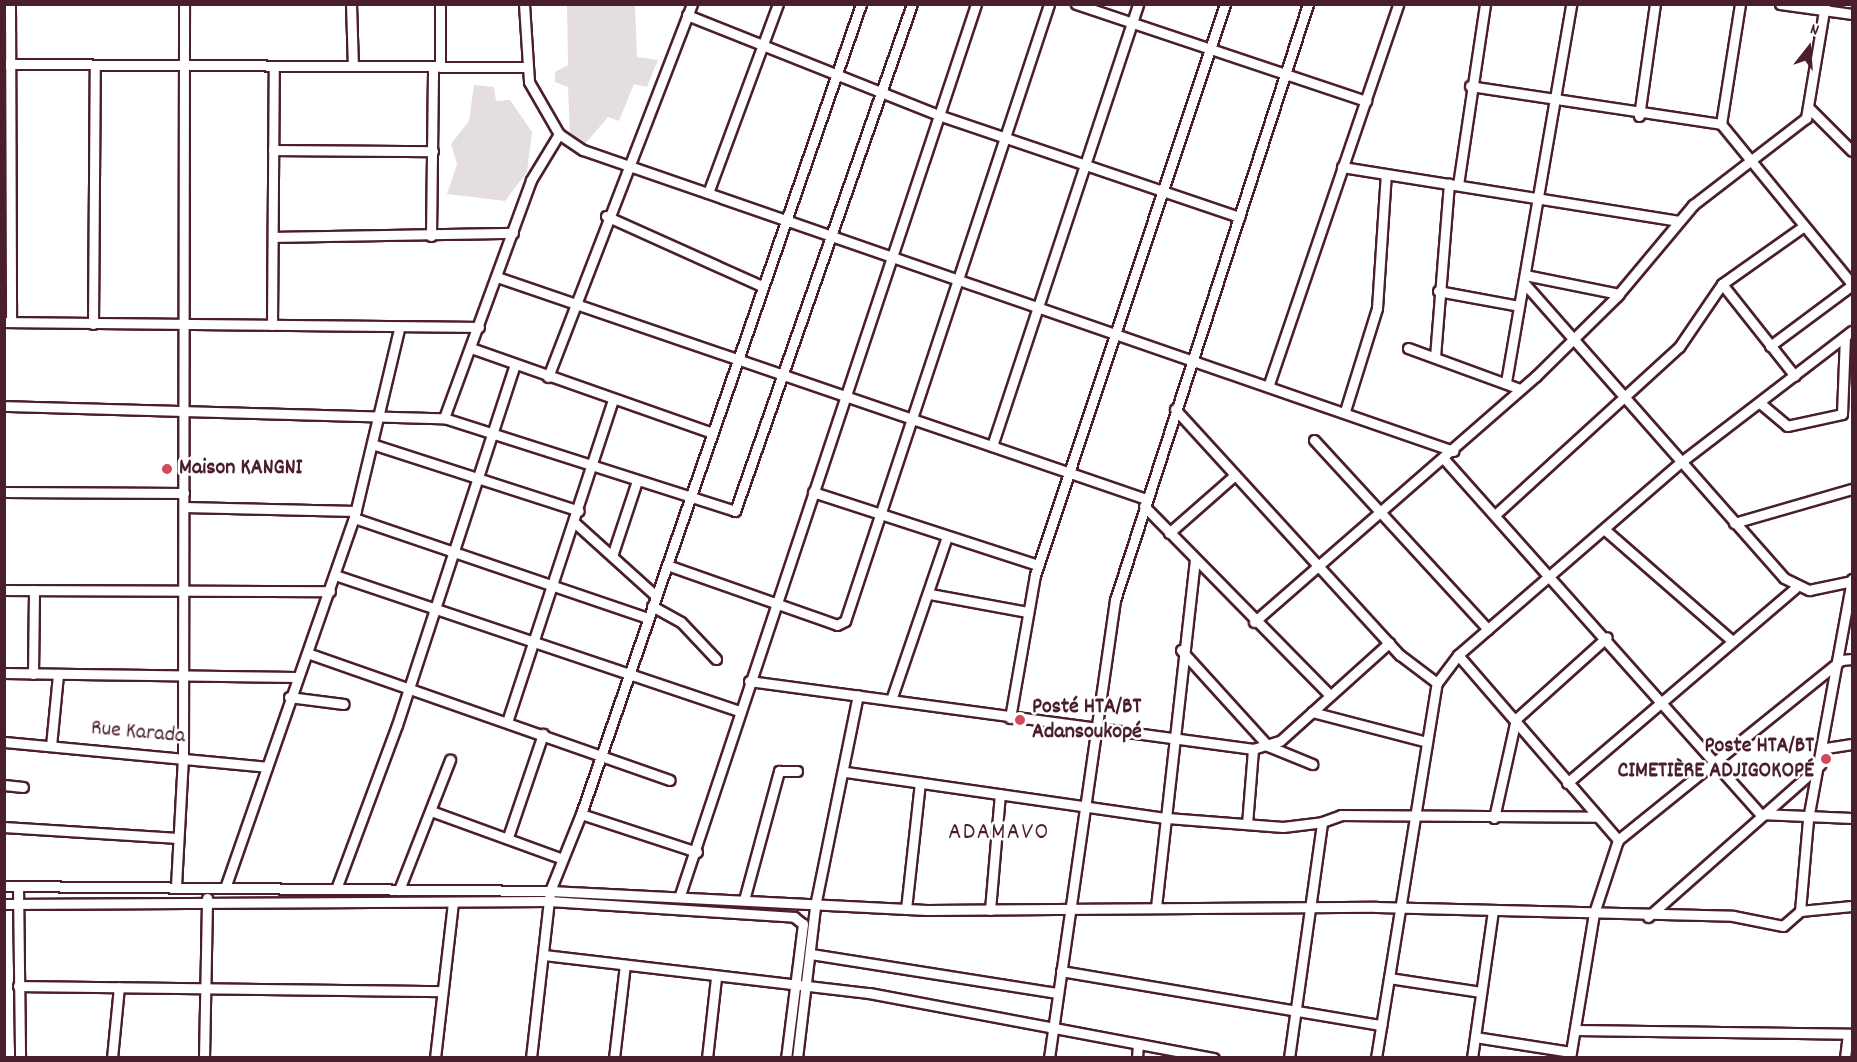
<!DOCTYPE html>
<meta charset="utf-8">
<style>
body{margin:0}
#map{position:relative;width:1857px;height:1062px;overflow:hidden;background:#fff;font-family:Dekko,sans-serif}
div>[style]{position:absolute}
.green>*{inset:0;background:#e5dee0}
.roads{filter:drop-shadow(2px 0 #4a1f2b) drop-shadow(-2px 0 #4a1f2b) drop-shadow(0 2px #4a1f2b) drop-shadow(0 -2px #4a1f2b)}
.minor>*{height:9px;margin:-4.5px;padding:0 4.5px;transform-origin:4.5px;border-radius:4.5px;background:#fff}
.dots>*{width:16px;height:16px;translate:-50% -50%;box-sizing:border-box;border:3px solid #fff;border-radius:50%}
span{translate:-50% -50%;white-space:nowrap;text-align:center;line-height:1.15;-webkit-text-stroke:5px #fff;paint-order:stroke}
.poi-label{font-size:22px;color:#4a1f2b;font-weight:700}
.left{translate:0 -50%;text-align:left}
.right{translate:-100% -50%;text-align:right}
.street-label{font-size:22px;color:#4a1f2b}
.neighbourhood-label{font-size:24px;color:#4a1f2b;letter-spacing:1.5px}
.frame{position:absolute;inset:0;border:6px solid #4a1f2b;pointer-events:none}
.north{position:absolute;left:1779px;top:18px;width:60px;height:60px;-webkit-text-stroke:4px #fff;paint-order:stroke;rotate:17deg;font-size:16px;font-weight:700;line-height:24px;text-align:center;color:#4a1f2b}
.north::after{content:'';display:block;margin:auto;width:21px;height:27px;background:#4a1f2b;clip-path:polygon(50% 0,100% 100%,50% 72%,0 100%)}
</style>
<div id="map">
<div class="green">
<i style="clip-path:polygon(567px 5px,635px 5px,637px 57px,658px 60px,647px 87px,634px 84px,619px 121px,608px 117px,585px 144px,570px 136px,568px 87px,555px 82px,555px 72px,568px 65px)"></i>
<i style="clip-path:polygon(474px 85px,494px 87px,496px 101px,510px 100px,532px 132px,527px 172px,505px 201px,447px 194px,457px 164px,451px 144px,469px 121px)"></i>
</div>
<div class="roads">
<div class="minor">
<i style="left:10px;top:4px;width:318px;rotate:89.8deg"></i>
<i style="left:351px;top:4px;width:62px;rotate:88.2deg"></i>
<i style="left:440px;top:4px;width:63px;rotate:90deg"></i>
<i style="left:524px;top:4px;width:78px;rotate:86.3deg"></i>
<i style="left:529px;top:82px;width:60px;rotate:60deg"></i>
<i style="left:559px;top:134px;width:29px;rotate:34deg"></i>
<i style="left:583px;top:150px;width:921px;rotate:19.08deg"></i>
<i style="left:1076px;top:4px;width:306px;rotate:18.5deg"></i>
<i style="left:1780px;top:4px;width:73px;rotate:7.9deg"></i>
<i style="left:687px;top:15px;width:273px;rotate:21.7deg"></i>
<i style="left:941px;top:116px;width:315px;rotate:18.7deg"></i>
<i style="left:4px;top:64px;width:521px;rotate:0.33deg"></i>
<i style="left:1470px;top:86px;width:254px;rotate:8.6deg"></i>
<i style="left:1721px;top:124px;width:121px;rotate:-81deg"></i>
<i style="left:1810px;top:109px;width:59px;rotate:45deg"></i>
<i style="left:1639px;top:116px;width:113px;rotate:-81.9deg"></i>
<i style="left:1721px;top:124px;width:207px;rotate:50.7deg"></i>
<i style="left:273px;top:150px;width:160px;rotate:0.4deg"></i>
<i style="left:1342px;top:167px;width:340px;rotate:9.1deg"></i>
<i style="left:1458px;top:185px;width:183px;rotate:-81.5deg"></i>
<i style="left:708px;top:193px;width:202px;rotate:-69.7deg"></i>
<i style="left:606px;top:216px;width:171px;rotate:24.2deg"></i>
<i style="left:431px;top:236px;width:169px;rotate:-89.3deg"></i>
<i style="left:274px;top:237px;width:239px;rotate:-1deg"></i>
<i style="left:1525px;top:275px;width:96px;rotate:11.4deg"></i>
<i style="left:497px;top:277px;width:686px;rotate:18.88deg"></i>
<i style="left:1524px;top:283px;width:393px;rotate:48.6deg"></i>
<i style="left:1784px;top:578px;width:28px;rotate:26deg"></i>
<i style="left:1809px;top:590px;width:44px;rotate:-11.8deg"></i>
<i style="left:1722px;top:284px;width:117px;rotate:51.6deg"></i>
<i style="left:1438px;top:291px;width:82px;rotate:10.5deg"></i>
<i style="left:4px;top:322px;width:475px;rotate:0.6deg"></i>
<i style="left:93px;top:324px;width:259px;rotate:-89.6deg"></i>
<i style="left:272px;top:325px;width:259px;rotate:-89.6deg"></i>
<i style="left:1770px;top:346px;width:102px;rotate:-36.6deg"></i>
<i style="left:471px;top:348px;width:256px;rotate:19.4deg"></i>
<i style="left:1408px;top:348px;width:119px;rotate:20.1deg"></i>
<i style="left:1435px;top:357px;width:174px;rotate:-85.4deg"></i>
<i style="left:548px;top:377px;width:400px;rotate:-68.9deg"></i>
<i style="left:1506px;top:382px;width:384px;rotate:-80.2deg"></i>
<i style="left:1269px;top:384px;width:401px;rotate:-71.2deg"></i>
<i style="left:1760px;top:403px;width:35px;rotate:40deg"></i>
<i style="left:1787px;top:426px;width:56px;rotate:-12.3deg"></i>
<i style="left:1842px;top:414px;width:77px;rotate:-87.8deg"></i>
<i style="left:4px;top:406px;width:440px;rotate:1.6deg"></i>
<i style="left:444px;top:418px;width:305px;rotate:17.7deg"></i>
<i style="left:735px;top:511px;width:537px;rotate:-70.76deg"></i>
<i style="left:1175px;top:409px;width:333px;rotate:47.6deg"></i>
<i style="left:1400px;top:655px;width:46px;rotate:37.1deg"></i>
<i style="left:1345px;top:411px;width:108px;rotate:-72.7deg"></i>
<i style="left:1377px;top:308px;width:134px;rotate:-86.2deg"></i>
<i style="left:444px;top:418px;width:253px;rotate:-69.9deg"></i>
<i style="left:531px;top:180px;width:54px;rotate:-58.7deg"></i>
<i style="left:1314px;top:440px;width:257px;rotate:47.4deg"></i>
<i style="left:375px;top:445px;width:214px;rotate:17.9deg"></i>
<i style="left:992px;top:446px;width:465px;rotate:-71.7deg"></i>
<i style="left:1444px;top:459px;width:475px;rotate:48.3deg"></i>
<i style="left:1760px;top:814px;width:92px;rotate:2.5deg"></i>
<i style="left:4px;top:492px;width:180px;rotate:0.3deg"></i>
<i style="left:813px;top:492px;width:237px;rotate:18deg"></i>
<i style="left:1144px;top:506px;width:265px;rotate:45.5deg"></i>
<i style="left:184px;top:507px;width:172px;rotate:1.3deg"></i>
<i style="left:1496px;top:514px;width:248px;rotate:-42.4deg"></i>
<i style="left:1679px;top:347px;width:76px;rotate:-55.7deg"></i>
<i style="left:1722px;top:284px;width:100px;rotate:-35.3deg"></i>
<i style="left:354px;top:518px;width:311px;rotate:18.8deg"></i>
<i style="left:574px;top:522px;width:110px;rotate:42.1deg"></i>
<i style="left:1734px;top:523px;width:123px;rotate:-16.1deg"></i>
<i style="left:1604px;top:529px;width:167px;rotate:41.1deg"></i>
<i style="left:1169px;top:533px;width:88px;rotate:-41.3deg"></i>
<i style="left:612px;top:556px;width:79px;rotate:-71.6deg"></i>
<i style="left:667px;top:565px;width:180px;rotate:19.4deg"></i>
<i style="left:837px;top:625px;width:9px;rotate:-27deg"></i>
<i style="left:845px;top:621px;width:650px;rotate:-71.7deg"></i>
<i style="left:335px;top:575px;width:426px;rotate:18.6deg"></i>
<i style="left:4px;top:590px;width:326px;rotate:0.2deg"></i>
<i style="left:930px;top:594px;width:99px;rotate:10.5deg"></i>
<i style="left:652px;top:606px;width:33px;rotate:29deg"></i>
<i style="left:681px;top:622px;width:51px;rotate:46.6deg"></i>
<i style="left:1254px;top:622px;width:374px;rotate:-41.1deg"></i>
<i style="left:1536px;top:376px;width:114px;rotate:-44.6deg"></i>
<i style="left:1617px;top:296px;width:119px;rotate:-50.1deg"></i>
<i style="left:1693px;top:205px;width:143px;rotate:-37.6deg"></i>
<i style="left:1806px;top:118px;width:116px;rotate:-80.5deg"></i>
<i style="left:1181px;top:650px;width:130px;rotate:47.8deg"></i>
<i style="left:1268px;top:746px;width:48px;rotate:22.2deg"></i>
<i style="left:310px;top:654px;width:381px;rotate:19.3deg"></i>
<i style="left:1458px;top:655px;width:245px;rotate:49.1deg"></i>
<i style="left:4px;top:673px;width:292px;rotate:0.8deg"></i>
<i style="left:33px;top:674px;width:84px;rotate:-89.3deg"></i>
<i style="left:749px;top:681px;width:509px;rotate:7.68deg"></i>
<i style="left:1253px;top:749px;width:28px;rotate:-17deg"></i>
<i style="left:1280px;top:741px;width:147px;rotate:-42deg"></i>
<i style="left:289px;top:697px;width:55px;rotate:7.3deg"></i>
<i style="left:891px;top:700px;width:173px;rotate:-71.1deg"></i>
<i style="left:1312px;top:712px;width:119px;rotate:14.6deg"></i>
<i style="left:1010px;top:718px;width:145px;rotate:-80.1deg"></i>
<i style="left:1035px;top:575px;width:602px;rotate:-71.6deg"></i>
<i style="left:507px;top:722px;width:339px;rotate:-71.8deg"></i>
<i style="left:4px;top:742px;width:264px;rotate:5.4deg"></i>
<i style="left:51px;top:746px;width:71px;rotate:-84.4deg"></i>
<i style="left:1826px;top:748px;width:26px;rotate:-9deg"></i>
<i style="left:846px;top:772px;width:324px;rotate:8.2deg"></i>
<i style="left:1167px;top:818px;width:116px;rotate:4.4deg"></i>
<i style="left:1283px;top:827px;width:39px;rotate:-7deg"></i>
<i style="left:1567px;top:783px;width:300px;rotate:-40.5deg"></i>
<i style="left:4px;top:785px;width:19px;rotate:6deg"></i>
<i style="left:431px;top:811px;width:137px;rotate:20deg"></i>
<i style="left:581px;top:814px;width:122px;rotate:18.1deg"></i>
<i style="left:1494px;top:818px;width:101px;rotate:-77.5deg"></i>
<i style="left:1516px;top:719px;width:122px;rotate:-42deg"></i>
<i style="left:1247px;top:824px;width:75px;rotate:-85.4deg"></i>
<i style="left:4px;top:827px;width:174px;rotate:3.6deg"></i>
<i style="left:508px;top:837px;width:109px;rotate:-71.2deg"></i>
<i style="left:4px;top:886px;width:546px;rotate:0.52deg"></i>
<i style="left:550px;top:891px;width:377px;rotate:2.9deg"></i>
<i style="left:927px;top:910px;width:449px;rotate:-0.4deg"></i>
<i style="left:1376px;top:907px;width:357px;rotate:1.4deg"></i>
<i style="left:1733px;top:916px;width:51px;rotate:11.3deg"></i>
<i style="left:1783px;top:926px;width:23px;rotate:-41deg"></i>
<i style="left:1800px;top:911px;width:92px;rotate:-85deg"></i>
<i style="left:1808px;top:819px;width:244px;rotate:-79.6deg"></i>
<i style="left:18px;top:886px;width:172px;rotate:89.3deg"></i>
<i style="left:176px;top:886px;width:130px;rotate:-86.9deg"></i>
<i style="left:183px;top:756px;width:752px;rotate:-89.92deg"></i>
<i style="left:225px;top:888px;width:392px;rotate:-70.8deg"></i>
<i style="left:354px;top:518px;width:194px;rotate:-76.6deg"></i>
<i style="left:336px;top:889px;width:175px;rotate:-69.6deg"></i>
<i style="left:397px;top:725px;width:379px;rotate:-71.9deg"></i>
<i style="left:399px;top:890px;width:140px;rotate:-68.6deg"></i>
<i style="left:680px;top:895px;width:939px;rotate:-71.62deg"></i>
<i style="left:744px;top:900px;width:134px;rotate:-74.8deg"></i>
<i style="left:779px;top:771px;width:18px"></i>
<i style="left:4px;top:904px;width:545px;rotate:-0.32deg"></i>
<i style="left:549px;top:901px;width:246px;rotate:3.7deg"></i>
<i style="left:794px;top:917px;width:11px;rotate:38deg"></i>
<i style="left:803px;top:924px;width:135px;rotate:97.2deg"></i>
<i style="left:1156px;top:907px;width:349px;rotate:-83.6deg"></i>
<i style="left:906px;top:909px;width:127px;rotate:-83.7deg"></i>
<i style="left:990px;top:910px;width:116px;rotate:-85.1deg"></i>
<i style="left:1800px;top:911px;width:52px;rotate:-5.5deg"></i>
<i style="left:1648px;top:917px;width:230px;rotate:-41.5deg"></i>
<i style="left:811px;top:954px;width:250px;rotate:9deg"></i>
<i style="left:544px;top:955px;width:327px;rotate:6.7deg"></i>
<i style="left:869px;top:993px;width:351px;rotate:10.7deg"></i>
<i style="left:1061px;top:971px;width:325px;rotate:9.6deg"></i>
<i style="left:1389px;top:978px;width:93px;rotate:8.7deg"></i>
<i style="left:18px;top:986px;width:424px;rotate:0.7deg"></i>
<i style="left:1575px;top:1030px;width:277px;rotate:0.8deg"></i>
<i style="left:1475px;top:1037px;width:97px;rotate:8.9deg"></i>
<i style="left:112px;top:1058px;width:71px;rotate:-84.4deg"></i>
<i style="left:204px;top:1058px;width:160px;rotate:-88.9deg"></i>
<i style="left:435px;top:1058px;width:156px;rotate:-83.4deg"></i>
<i style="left:531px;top:1058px;width:168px;rotate:-83.5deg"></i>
<i style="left:550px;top:891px;width:83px;rotate:-68.1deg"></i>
<i style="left:581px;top:814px;width:857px;rotate:-70.93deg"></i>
<i style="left:614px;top:1058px;width:94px;rotate:-83.3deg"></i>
<i style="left:707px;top:1058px;width:81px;rotate:-83.6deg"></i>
<i style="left:797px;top:1058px;width:153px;rotate:-83.2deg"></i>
<i style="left:815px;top:906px;width:215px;rotate:-78.5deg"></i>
<i style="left:1049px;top:1058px;width:463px;rotate:-81.8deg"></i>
<i style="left:1115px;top:600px;width:626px;rotate:-72.06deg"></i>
<i style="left:1137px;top:1058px;width:14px;rotate:-86deg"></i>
<i style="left:1289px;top:1058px;width:238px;rotate:-82deg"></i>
<i style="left:1322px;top:822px;width:20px;rotate:-20deg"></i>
<i style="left:1341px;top:815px;width:255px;rotate:0.4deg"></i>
<i style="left:1376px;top:1058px;width:380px;rotate:-80.8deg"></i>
<i style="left:1437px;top:683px;width:35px;rotate:-53deg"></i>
<i style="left:1458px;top:655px;width:295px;rotate:-40.9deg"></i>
<i style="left:1681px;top:462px;width:215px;rotate:-37.5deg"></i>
<i style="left:1472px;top:1058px;width:149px;rotate:-81.9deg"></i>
<i style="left:1570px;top:1058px;width:147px;rotate:-80.6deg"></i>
<i style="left:1594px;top:913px;width:77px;rotate:-71.8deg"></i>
<i style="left:1618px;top:840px;width:287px;rotate:-38.9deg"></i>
<i style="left:1841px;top:660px;width:11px;rotate:-5deg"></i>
<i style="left:1845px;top:1058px;width:24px;rotate:-83deg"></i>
</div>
</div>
<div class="dots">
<i style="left:167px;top:469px;background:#d1495b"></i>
<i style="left:1020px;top:720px;background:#d1495b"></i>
<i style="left:1826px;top:759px;background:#d1495b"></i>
</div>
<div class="poi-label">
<span class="left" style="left:179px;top:469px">Maison KANGNI</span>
<span class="left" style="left:1032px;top:720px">Posté HTA/BT<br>Adansoukopé</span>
<span class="right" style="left:1814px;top:759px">Poste HTA/BT<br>CIMETIÈRE ADJIGOKOPÉ</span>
</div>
<div class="street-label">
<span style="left:138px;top:733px;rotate:5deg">Rue Karada</span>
</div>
<div class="neighbourhood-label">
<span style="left:999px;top:834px">ADAMAVO</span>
</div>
<div class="frame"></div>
<div class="north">N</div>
</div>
